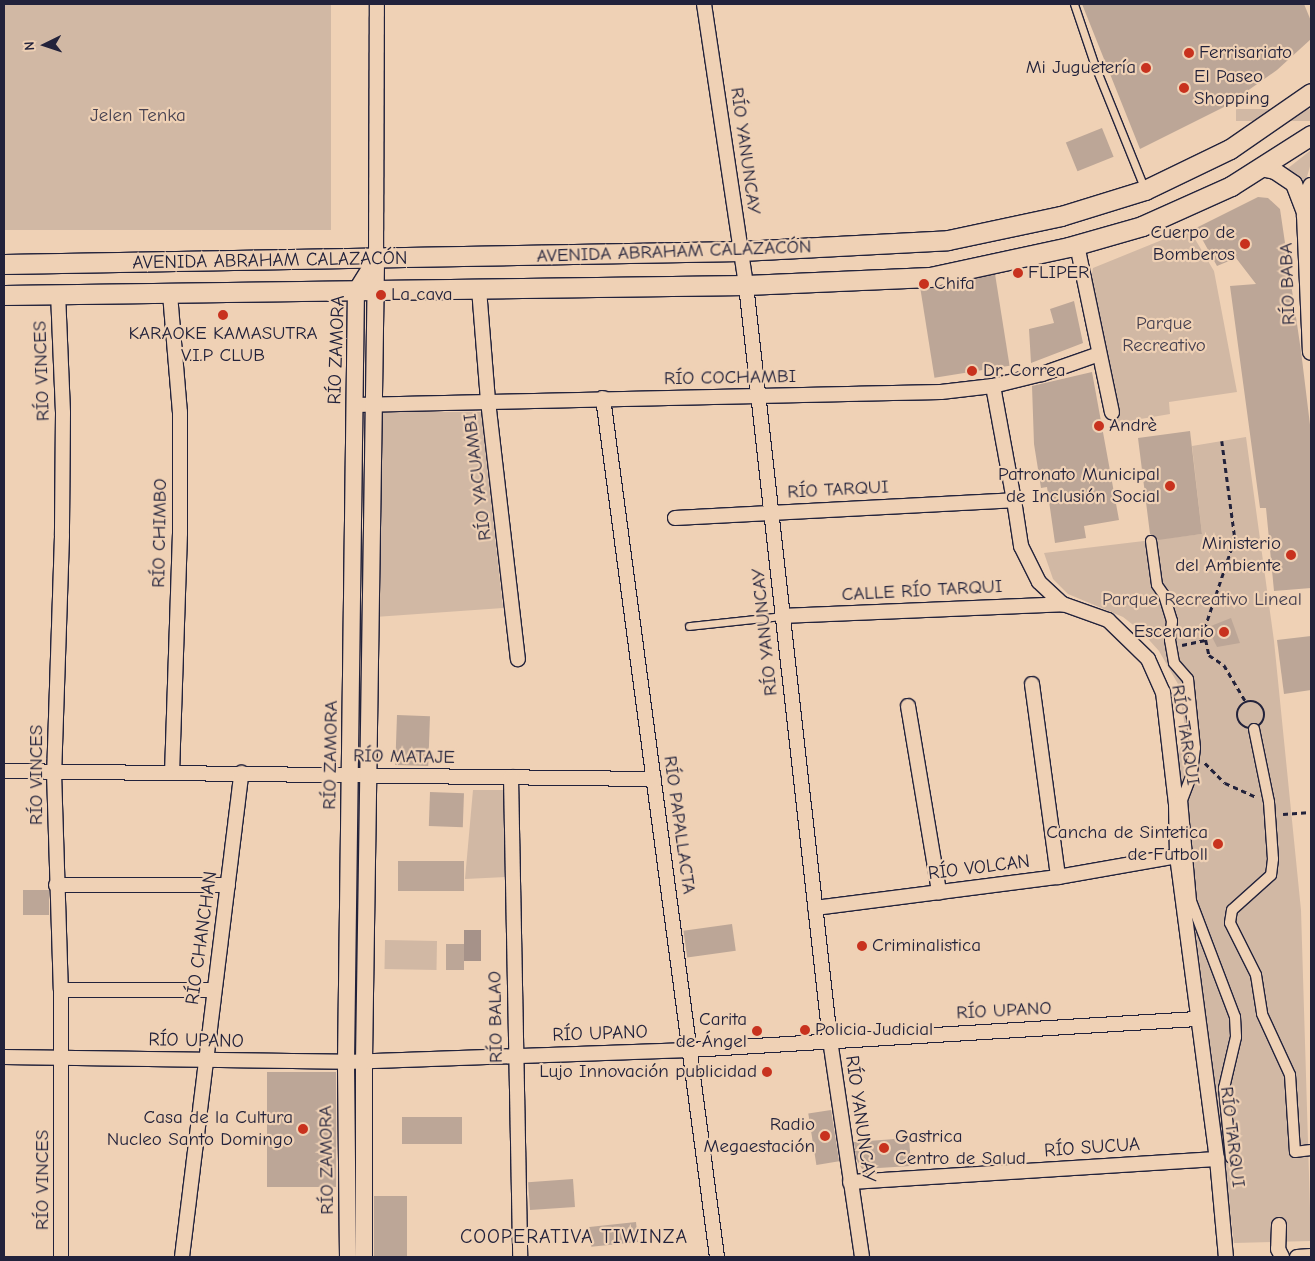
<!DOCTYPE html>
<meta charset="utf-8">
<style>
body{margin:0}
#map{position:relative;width:1315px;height:1261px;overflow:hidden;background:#efd1b5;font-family:"Comic Neue",sans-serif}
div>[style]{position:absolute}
.green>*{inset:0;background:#d1b8a4;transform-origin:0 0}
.water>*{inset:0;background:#a69289;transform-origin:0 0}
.building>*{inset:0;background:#bca697;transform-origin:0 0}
.path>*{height:2.5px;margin-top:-1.25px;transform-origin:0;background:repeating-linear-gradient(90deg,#22223b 0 5px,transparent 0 9px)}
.path>.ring{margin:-1.25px;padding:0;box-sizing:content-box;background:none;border:2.5px solid #22223b;border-radius:50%}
.roads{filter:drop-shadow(1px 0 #22223b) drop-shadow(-1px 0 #22223b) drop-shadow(0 1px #22223b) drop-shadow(0 -1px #22223b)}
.service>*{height:7px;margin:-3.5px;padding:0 3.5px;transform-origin:3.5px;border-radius:3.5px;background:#efd1b5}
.pedestrian>*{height:10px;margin:-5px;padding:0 5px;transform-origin:5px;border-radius:5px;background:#efd1b5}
.minor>*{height:14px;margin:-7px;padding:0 7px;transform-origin:7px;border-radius:7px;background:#efd1b5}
.tertiary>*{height:16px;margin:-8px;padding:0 8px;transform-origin:8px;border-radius:8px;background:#efd1b5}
.secondary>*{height:19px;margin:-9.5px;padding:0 9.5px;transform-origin:9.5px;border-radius:9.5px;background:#efd1b5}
.dots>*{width:14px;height:14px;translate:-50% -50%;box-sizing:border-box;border:2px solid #efd1b5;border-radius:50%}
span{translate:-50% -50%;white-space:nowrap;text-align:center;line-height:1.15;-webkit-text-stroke:4.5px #efd1b5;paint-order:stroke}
.poi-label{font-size:19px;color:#22223b}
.left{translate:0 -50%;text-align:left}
.right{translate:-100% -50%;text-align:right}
.park-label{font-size:19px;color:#454050}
.street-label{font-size:19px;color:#22223b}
.neighbourhood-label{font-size:20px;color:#22223b;letter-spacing:1px}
.frame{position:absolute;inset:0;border:5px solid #22223b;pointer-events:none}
.north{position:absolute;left:20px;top:20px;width:50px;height:50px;-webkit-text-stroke:4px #efd1b5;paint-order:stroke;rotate:266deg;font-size:14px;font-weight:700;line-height:20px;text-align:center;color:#22223b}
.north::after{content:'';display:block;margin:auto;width:18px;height:22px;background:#22223b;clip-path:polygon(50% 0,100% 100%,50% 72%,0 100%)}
</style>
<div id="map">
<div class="green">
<i style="left:4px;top:4px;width:327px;height:226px"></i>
<i style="left:1311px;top:109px;width:12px;height:75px;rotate:90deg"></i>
<i style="clip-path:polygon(1311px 150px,1311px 163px,1304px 187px,1287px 169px)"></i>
<i style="clip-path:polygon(1189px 229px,1214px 271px,1237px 392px,1169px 402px,1170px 414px,1117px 423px,1091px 278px,1093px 268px)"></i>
<i style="clip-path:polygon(380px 412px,481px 412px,503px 608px,375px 617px)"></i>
<i style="clip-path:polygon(1246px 437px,1274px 641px,1301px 910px,1311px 1241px,1234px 1243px,1174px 757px,1187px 739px,1178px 684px,1159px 651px,1141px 631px,1123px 617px,1068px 594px,1053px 579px,1044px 553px,1202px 534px,1192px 446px)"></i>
<i style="clip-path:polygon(473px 790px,509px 790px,506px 877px,465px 879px)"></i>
<i style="left:385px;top:940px;width:52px;height:29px;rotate:1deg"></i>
</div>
<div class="water">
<i style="left:464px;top:930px;width:17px;height:31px"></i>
</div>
<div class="building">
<i style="clip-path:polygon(1082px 4px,1304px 4px,1311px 21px,1311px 39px,1277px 70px,1226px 106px,1140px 149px)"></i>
<i style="left:1102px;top:128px;width:31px;height:39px;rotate:68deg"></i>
<i style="clip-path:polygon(1258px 197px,1268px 198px,1280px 209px,1301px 351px,1311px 433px,1311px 588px,1274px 591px,1266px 508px,1260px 508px,1230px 286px,1256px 284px,1236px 258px,1217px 266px,1196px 228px)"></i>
<i style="left:995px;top:274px;width:93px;height:76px;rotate:81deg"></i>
<i style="clip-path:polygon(1074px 301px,1083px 343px,1031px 363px,1029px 329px,1054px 323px,1050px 309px)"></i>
<i style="clip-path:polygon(1092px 372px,1119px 520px,1084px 526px,1086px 538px,1055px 543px,1047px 487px,1041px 488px,1034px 444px,1032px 386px)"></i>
<i style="clip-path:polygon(1190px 431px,1202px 534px,1158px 540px,1150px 534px,1138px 438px)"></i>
<i style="clip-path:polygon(1231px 618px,1240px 643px,1217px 647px,1212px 637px,1211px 626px)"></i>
<i style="clip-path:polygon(1311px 636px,1311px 690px,1284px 694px,1277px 640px)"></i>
<i style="left:397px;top:715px;width:33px;height:50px;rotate:2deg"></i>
<i style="left:430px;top:792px;width:34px;height:34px;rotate:2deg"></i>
<i style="left:464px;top:861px;width:30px;height:66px;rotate:90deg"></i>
<i style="left:23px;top:890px;width:26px;height:25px"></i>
<i style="left:732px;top:924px;width:27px;height:49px;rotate:82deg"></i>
<i style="left:446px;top:944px;width:18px;height:26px"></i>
<i style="left:267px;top:1072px;width:69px;height:115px"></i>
<i style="left:831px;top:1110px;width:52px;height:23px;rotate:81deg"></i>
<i style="left:402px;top:1117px;width:60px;height:27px"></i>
<i style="clip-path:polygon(909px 1138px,911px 1166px,862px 1169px,856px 1159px,854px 1142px)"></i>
<i style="left:573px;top:1179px;width:28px;height:45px;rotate:86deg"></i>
<i style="left:407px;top:1196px;width:61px;height:33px;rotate:90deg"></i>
<i style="left:636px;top:1222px;width:20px;height:47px;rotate:84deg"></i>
</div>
<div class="path">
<i style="left:1222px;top:441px;width:99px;rotate:82.4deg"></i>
<i style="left:1235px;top:539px;width:97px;rotate:108.6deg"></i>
<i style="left:1204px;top:631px;width:25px;rotate:78deg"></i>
<i style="left:1209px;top:655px;width:18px;rotate:34deg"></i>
<i style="left:1224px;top:665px;width:43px;rotate:59.3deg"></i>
<i style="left:1182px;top:645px;width:25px;rotate:-12deg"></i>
<i class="ring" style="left:1237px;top:701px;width:25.5px;height:25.5px"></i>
<i style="left:1205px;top:763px;width:28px;rotate:45deg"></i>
<i style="left:1225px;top:783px;width:34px;rotate:24deg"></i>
<i style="left:1283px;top:814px;width:28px;rotate:-4deg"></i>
</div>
<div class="roads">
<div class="service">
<i style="left:1074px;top:4px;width:65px;rotate:71.3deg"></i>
<i style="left:1095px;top:66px;width:134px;rotate:68deg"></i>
<i style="left:689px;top:626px;width:94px;rotate:-6.1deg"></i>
</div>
<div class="pedestrian">
<i style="left:1151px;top:541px;width:44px;rotate:82.2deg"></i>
<i style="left:1157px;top:585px;width:12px;rotate:55deg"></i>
<i style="left:1164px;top:595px;width:27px;rotate:73deg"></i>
<i style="left:1172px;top:621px;width:19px;rotate:96deg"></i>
<i style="left:1170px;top:640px;width:23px;rotate:80deg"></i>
<i style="left:1174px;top:663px;width:21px;rotate:49deg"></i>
<i style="left:1188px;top:679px;width:69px;rotate:84.2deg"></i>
<i style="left:1195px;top:748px;width:26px;rotate:97deg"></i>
<i style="left:1192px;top:774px;width:28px;rotate:111deg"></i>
<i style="left:1182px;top:800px;width:101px;rotate:84.9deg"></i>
<i style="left:1191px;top:901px;width:124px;rotate:69.2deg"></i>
<i style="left:1235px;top:1017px;width:20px;rotate:87deg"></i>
<i style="left:1236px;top:1037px;width:52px;rotate:103.2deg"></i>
<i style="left:1224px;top:1088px;width:70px;rotate:84.3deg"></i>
<i style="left:1254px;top:729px;width:75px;rotate:78.4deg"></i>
<i style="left:1269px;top:802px;width:57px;rotate:86deg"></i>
<i style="left:1273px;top:859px;width:16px;rotate:97deg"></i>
<i style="left:1271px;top:875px;width:52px;rotate:138.1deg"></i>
<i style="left:1232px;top:910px;width:13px;rotate:99deg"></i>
<i style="left:1230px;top:923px;width:58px;rotate:63.4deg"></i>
<i style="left:1256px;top:975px;width:39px;rotate:81deg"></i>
<i style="left:1262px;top:1014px;width:67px;rotate:65.3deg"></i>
<i style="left:1290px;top:1075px;width:77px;rotate:86.3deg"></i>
<i style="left:1295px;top:1152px;width:16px;rotate:-7deg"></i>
</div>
<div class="minor">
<i style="left:704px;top:4px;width:284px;rotate:81.5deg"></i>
<i style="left:746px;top:285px;width:760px;rotate:83.65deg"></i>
<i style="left:830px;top:1040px;width:219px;rotate:81.6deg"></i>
<i style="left:1077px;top:245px;width:171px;rotate:78.2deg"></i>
<i style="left:376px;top:259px;width:255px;rotate:-89.8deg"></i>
<i style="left:479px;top:289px;width:112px;rotate:85.4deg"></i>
<i style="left:488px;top:401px;width:260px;rotate:83.4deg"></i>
<i style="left:58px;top:293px;width:120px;rotate:87.6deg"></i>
<i style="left:63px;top:413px;width:123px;rotate:90.5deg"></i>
<i style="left:62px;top:536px;width:236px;rotate:91.9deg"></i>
<i style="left:54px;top:772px;width:218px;rotate:88.2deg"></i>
<i style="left:61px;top:990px;width:267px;rotate:90deg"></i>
<i style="left:170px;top:294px;width:118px;rotate:85.2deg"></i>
<i style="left:180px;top:412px;width:121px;rotate:90deg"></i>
<i style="left:180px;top:533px;width:240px;rotate:91.9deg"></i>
<i style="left:993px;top:386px;width:116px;rotate:79.6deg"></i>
<i style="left:603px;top:398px;width:867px;rotate:82.44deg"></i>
<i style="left:355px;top:405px;width:586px;rotate:-1.27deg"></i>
<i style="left:941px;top:392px;width:52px;rotate:-6.6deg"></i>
<i style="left:993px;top:386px;width:50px;rotate:-13.8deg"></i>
<i style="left:1042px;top:374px;width:60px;rotate:-19.3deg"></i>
<i style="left:675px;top:518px;width:339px;rotate:-3deg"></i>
<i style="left:1014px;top:500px;width:47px;rotate:81.3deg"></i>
<i style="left:1021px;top:546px;width:40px;rotate:63.4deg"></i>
<i style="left:1039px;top:582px;width:33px;rotate:43deg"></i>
<i style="left:1063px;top:604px;width:48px;rotate:19.6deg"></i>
<i style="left:1108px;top:620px;width:56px;rotate:44.3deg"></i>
<i style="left:1148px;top:659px;width:36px;rotate:66deg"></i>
<i style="left:1163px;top:692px;width:113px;rotate:83.4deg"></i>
<i style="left:1176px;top:804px;width:52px;rotate:88.9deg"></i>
<i style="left:1177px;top:856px;width:306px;rotate:82.5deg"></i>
<i style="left:1217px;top:1159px;width:98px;rotate:84.8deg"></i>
<i style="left:782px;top:616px;width:281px;rotate:-2.4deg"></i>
<i style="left:1032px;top:684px;width:195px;rotate:82.3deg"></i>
<i style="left:908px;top:706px;width:189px;rotate:80.5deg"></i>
<i style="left:4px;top:771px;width:650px;rotate:0.71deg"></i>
<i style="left:511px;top:777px;width:480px;rotate:88.9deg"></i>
<i style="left:56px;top:885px;width:172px"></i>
<i style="left:815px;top:908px;width:245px;rotate:-7.3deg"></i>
<i style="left:1058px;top:877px;width:121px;rotate:-10deg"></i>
<i style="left:61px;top:990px;width:153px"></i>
<i style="left:4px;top:1057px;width:342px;rotate:0.8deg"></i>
<i style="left:346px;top:1062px;width:344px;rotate:-2deg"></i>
<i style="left:690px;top:1050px;width:508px;rotate:-3.5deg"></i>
<i style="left:850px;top:1182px;width:368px;rotate:-3.6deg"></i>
<i style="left:1279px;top:1225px;width:24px;rotate:92deg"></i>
<i style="left:1278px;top:1249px;width:9px;rotate:63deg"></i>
<i style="left:182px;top:1257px;width:488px;rotate:-83deg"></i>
<i style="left:1297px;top:1257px;width:14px;rotate:-4deg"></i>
</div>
<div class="tertiary">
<i style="left:1261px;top:168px;width:14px;rotate:12deg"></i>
<i style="left:1275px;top:171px;width:23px;rotate:34deg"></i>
<i style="left:1294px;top:184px;width:31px;rotate:69deg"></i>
<i style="left:1311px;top:186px;width:30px;rotate:102deg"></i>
<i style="left:1305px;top:215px;width:137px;rotate:87.5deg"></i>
<i style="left:348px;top:1257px;width:195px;rotate:-90.6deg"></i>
<i style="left:346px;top:1062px;width:771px;rotate:-89.26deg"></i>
<i style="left:356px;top:291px;width:38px;rotate:-58deg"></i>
<i style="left:364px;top:1257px;width:196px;rotate:-90deg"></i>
<i style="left:364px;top:1061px;width:802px;rotate:-89.14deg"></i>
</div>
<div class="secondary">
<i style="left:4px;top:264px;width:737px;rotate:-1.01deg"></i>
<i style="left:741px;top:251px;width:207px;rotate:-3deg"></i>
<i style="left:948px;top:240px;width:116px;rotate:-12deg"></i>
<i style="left:1061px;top:216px;width:88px;rotate:-17.2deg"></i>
<i style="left:1145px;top:190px;width:94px;rotate:-25.8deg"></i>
<i style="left:1230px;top:149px;width:98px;rotate:-34.7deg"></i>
<i style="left:4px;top:295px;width:742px;rotate:-0.77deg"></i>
<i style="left:746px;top:285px;width:184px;rotate:-2.5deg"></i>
<i style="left:930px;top:277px;width:142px;rotate:-12.2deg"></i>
<i style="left:1069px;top:247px;width:76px;rotate:-16deg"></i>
<i style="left:1142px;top:226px;width:98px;rotate:-24.2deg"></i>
<i style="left:1231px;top:186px;width:95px;rotate:-32.5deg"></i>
</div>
</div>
<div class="dots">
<i style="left:1189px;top:53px;background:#c8321e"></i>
<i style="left:1146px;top:68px;background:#c8321e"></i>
<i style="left:1184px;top:88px;background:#c8321e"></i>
<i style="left:1245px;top:244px;background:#c8321e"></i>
<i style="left:1018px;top:273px;background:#c8321e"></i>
<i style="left:924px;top:284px;background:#c8321e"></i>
<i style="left:381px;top:295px;background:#c8321e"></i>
<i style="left:223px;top:315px;background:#c8321e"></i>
<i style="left:972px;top:371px;background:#c8321e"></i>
<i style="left:1099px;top:426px;background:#c8321e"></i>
<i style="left:1170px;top:486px;background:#c8321e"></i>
<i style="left:1291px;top:555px;background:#c8321e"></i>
<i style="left:1224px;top:632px;background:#c8321e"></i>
<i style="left:1218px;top:844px;background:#c8321e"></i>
<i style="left:862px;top:946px;background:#c8321e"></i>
<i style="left:805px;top:1030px;background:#c8321e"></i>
<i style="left:757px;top:1031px;background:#c8321e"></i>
<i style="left:767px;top:1072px;background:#c8321e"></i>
<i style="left:303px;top:1129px;background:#c8321e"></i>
<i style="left:825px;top:1136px;background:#c8321e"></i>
<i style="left:884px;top:1148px;background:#c8321e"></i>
</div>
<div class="poi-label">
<span class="left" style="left:1199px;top:53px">Ferrisariato</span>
<span class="right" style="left:1136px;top:68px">Mi Juguetería</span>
<span class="left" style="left:1194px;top:88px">El Paseo<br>Shopping</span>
<span class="right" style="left:1235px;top:244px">Cuerpo de<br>Bomberos</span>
<span class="left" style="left:1028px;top:273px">FLIPER</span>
<span class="left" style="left:934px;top:284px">Chifa</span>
<span class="left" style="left:391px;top:295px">La cava</span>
<span style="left:223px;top:345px">KARAOKE KAMASUTRA<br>V.I.P CLUB</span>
<span class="left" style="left:983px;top:371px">Dr. Correa</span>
<span class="left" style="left:1109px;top:426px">Andrè</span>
<span class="right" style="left:1160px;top:486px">Patronato Municipal<br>de Inclusión Social</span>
<span class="right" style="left:1281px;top:555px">Ministerio<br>del Ambiente</span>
<span class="right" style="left:1214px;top:632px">Escenario</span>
<span class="right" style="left:1208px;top:844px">Cancha de Sintetica<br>de Futboll</span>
<span class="left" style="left:872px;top:946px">Criminalistica</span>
<span class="right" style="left:747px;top:1031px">Carita<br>de Ángel</span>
<span class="left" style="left:815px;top:1030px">Policia Judicial</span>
<span class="right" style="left:757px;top:1072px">Lujo Innovación publicidad</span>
<span class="right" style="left:293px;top:1129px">Casa de la Cultura<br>Nucleo Santo Domingo</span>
<span class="right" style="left:815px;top:1136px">Radio<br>Megaestación</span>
<span class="left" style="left:895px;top:1148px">Gastrica<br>Centro de Salud</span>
</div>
<div class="park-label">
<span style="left:138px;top:116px">Jelen Tenka</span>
<span style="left:1164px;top:335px">Parque<br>Recreativo</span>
<span style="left:1202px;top:600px">Parque Recreativo Lineal</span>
</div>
<div class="street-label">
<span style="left:745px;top:151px;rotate:82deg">RÍO YANUNCAY</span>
<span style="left:674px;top:252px;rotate:-2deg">AVENIDA ABRAHAM CALAZACÓN</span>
<span style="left:270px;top:261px;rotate:-1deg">AVENIDA ABRAHAM CALAZACÓN</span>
<span style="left:1288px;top:284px;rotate:-92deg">RÍO BABA</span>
<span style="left:337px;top:350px;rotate:-88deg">RÍO ZAMORA</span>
<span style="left:42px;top:371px;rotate:-92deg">RÍO VINCES</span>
<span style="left:730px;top:378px;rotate:-1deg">RÍO COCHAMBI</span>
<span style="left:478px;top:477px;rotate:-97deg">RÍO YACUAMBI</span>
<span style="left:838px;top:490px;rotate:-3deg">RÍO TARQUI</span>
<span style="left:160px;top:533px;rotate:-89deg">RÍO CHIMBO</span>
<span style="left:922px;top:591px;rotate:-3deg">CALLE RÍO TARQUI</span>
<span style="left:765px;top:632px;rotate:-96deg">RÍO YANUNCAY</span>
<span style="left:1185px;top:735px;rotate:81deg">RÍO TARQUI</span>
<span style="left:331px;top:755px;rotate:-89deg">RÍO ZAMORA</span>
<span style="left:404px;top:757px;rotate:1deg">RÍO MATAJE</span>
<span style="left:37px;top:775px;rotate:-90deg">RÍO VINCES</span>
<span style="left:679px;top:825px;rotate:82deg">RÍO PAPALLACTA</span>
<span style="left:979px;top:868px;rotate:-7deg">RÍO VOLCAN</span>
<span style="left:202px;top:938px;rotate:-82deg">RÍO CHANCHAN</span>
<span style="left:1004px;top:1011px;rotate:-3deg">RÍO UPANO</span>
<span style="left:496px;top:1017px;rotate:-91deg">RÍO BALAO</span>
<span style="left:600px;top:1034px;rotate:-2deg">RÍO UPANO</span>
<span style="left:196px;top:1041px;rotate:1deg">RÍO UPANO</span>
<span style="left:860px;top:1119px;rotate:82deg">RÍO YANUNCAY</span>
<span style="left:1232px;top:1137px;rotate:83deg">RÍO TARQUI</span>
<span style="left:1092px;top:1148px;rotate:-4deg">RÍO SUCUA</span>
<span style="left:327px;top:1160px;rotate:-91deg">RÍO ZAMORA</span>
<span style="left:43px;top:1180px;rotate:-90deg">RÍO VINCES</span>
</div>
<div class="neighbourhood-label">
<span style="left:574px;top:1236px">COOPERATIVA TIWINZA</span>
</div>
<div class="frame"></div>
<div class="north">N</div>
</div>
